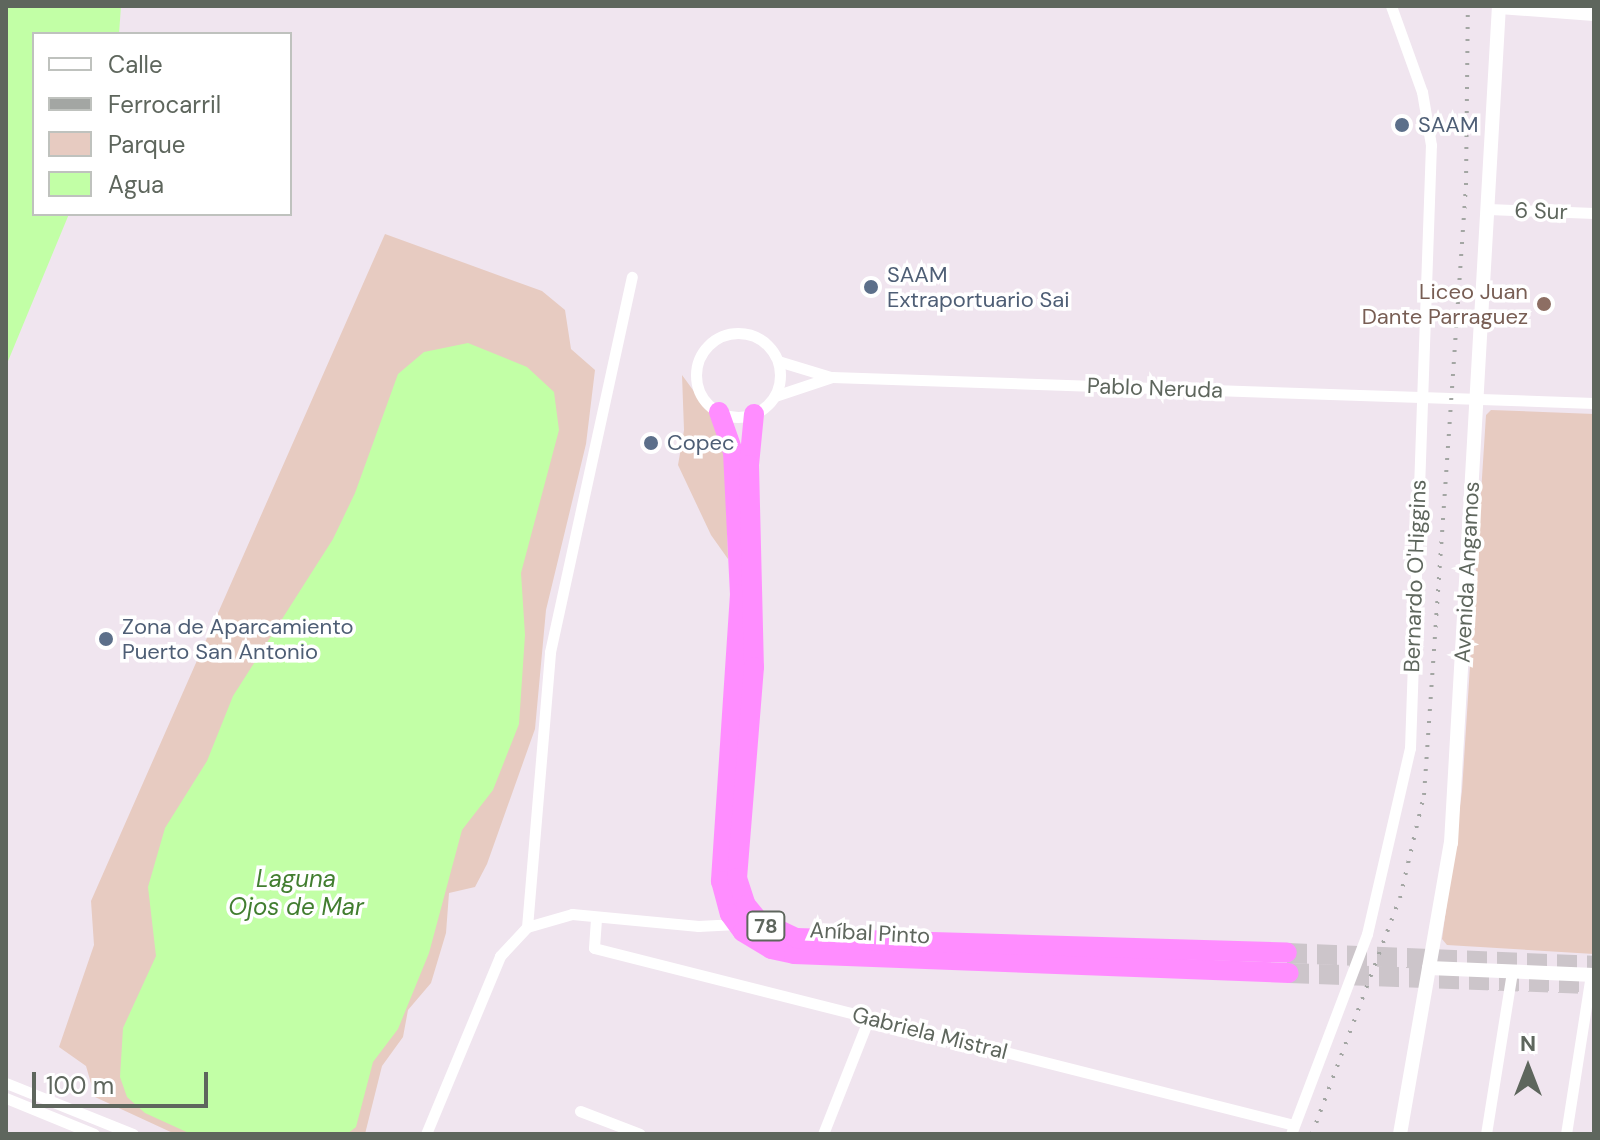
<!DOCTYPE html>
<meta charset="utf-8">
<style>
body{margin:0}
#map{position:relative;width:1600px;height:1140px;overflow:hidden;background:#f0e5ef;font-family:"DM Sans",sans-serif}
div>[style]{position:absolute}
.green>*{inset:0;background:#e7cbc1}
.water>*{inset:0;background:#c2ffa6}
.highway-tunnel>*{height:20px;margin-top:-10px;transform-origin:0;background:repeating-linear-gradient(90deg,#ccc5ca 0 20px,transparent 0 30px)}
.street>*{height:11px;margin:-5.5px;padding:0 5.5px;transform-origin:5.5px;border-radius:5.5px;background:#fff}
.street>.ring{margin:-5.5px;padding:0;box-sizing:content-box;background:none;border:11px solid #fff;border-radius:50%}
.secondary>*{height:14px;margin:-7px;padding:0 7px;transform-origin:7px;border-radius:7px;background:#fff}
.highway>*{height:20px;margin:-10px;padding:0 10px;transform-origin:10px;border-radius:10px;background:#ff8dff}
.rail>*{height:4px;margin-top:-2px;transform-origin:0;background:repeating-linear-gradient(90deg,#a3a6a3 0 2px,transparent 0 12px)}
.dots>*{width:22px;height:22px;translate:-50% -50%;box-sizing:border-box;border:4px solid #fff;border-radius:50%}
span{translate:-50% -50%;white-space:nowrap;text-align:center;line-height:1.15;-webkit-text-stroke:7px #fff;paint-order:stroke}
.shield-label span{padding:2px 6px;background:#fff;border:2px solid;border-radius:6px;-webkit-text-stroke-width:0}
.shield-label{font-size:20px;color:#5e665d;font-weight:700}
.service-label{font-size:22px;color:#4e5e75}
.left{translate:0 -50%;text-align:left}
.street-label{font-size:22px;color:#5e665d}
.education-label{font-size:22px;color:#785e54}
.right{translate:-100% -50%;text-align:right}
.water-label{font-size:24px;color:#427e30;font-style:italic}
.frame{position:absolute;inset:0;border:8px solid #5e665d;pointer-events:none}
.legend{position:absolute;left:32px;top:32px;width:260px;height:184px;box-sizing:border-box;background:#fff;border:2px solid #bfc2be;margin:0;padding:10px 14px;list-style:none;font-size:24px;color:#5e665d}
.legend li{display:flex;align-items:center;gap:16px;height:40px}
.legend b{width:40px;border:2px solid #bfc2be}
.north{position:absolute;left:1488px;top:1028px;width:80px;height:80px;-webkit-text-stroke:6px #fff;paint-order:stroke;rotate:0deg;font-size:22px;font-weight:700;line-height:32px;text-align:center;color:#5e665d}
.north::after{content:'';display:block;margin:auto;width:28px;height:36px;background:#5e665d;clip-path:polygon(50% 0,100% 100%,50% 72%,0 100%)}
.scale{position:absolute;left:32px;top:1072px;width:176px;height:36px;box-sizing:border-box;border:4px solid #5e665d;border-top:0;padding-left:10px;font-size:24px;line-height:28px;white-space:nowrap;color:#5e665d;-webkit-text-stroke:6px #fff;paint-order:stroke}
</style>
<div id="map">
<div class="green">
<i style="clip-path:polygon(385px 234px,542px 291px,565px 310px,571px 349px,595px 370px,586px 444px,546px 610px,535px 729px,487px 864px,475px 887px,449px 893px,446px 933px,431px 983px,408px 1010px,403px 1037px,382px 1066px,365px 1134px,175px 1134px,95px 1097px,86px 1066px,59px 1047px,94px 945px,91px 901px)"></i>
<i style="clip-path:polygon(682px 375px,712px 416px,725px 451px,728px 559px,711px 535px,678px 465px,684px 430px)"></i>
<i style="clip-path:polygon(1491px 410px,1594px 414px,1594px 954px,1447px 945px,1442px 939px,1462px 791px,1486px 415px)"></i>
</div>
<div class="water">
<i style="clip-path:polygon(6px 6px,121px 6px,119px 34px,34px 34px,34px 214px,69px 214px,6px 366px)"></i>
<i style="clip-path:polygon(468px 343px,527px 367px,554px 392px,559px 430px,521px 573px,525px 635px,519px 724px,493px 790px,462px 830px,429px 953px,398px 1029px,373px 1062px,356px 1127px,347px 1134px,191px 1134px,145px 1113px,127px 1097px,120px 1077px,123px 1028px,156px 956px,148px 887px,165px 828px,207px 761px,233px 696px,333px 539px,355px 493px,398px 374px,424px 352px)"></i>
</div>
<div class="highway-tunnel">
<i style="left:1287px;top:953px;width:307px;rotate:2.4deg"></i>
<i style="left:1289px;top:973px;width:305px;rotate:2.1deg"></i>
</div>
<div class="street">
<i style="left:1488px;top:209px;width:106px;rotate:2.2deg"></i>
<i class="ring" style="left:696px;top:333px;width:73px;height:73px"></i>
<i style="left:778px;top:361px;width:55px;rotate:16.8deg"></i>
<i style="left:775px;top:396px;width:60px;rotate:-18.4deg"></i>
<i style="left:832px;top:377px;width:762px;rotate:1.95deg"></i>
<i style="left:596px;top:919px;width:29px;rotate:94deg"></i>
<i style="left:594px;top:948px;width:722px;rotate:14.19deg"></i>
<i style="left:527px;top:927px;width:276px;rotate:-85.2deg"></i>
<i style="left:550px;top:652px;width:384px;rotate:-77.7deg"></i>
<i style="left:6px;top:1083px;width:137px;rotate:21.9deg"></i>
<i style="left:6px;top:1098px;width:95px;rotate:22.2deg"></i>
<i style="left:580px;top:1111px;width:64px;rotate:21deg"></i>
<i style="left:426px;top:1134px;width:193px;rotate:-67.4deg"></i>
<i style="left:500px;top:956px;width:40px;rotate:-47deg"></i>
<i style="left:527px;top:927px;width:47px;rotate:-16.1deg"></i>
<i style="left:572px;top:914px;width:127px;rotate:5.4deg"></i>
<i style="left:698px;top:926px;width:39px;rotate:-3deg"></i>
<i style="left:823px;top:1134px;width:125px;rotate:-68.4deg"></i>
<i style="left:1291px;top:1134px;width:214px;rotate:-69.2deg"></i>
<i style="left:1367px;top:934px;width:191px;rotate:-77deg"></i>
<i style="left:1410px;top:748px;width:603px;rotate:-88.01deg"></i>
<i style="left:1431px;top:145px;width:54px;rotate:-99.6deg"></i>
<i style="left:1422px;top:92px;width:91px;rotate:-109.8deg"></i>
<i style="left:1486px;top:1134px;width:165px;rotate:-80.9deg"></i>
<i style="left:1566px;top:1134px;width:161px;rotate:-81.1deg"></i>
</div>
<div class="secondary">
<i style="left:1499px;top:7px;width:95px;rotate:4.2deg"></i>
<i style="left:1429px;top:968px;width:165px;rotate:2.4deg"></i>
<i style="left:1400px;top:1134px;width:295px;rotate:-80.1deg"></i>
<i style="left:1451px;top:843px;width:838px;rotate:-86.72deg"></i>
</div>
<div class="highway">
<i style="left:719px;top:412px;width:42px;rotate:70.7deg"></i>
<i style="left:733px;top:452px;width:142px;rotate:87.2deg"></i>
<i style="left:740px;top:594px;width:288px;rotate:93.8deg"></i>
<i style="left:721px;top:881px;width:34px;rotate:75deg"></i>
<i style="left:730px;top:914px;width:22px;rotate:54deg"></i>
<i style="left:743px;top:932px;width:33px;rotate:31deg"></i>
<i style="left:771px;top:949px;width:24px;rotate:12deg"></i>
<i style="left:794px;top:954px;width:495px;rotate:2.2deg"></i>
<i style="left:754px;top:414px;width:51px;rotate:95.6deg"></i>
<i style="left:749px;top:465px;width:202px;rotate:88.6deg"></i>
<i style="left:754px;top:667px;width:212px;rotate:94.6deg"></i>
<i style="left:737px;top:878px;width:28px;rotate:72deg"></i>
<i style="left:746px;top:905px;width:19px;rotate:51deg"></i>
<i style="left:758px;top:920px;width:42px;rotate:25.3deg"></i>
<i style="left:796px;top:938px;width:491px;rotate:1.7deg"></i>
</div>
<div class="rail">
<i style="left:1312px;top:1134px;width:252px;rotate:-69.6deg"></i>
<i style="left:1400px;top:898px;width:106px;rotate:-76.9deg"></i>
<i style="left:1424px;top:795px;width:611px;rotate:-86.06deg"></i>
<i style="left:1466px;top:185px;width:179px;rotate:-89.4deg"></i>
</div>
<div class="dots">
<i style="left:1402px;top:125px;background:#5c6f8a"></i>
<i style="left:871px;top:287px;background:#5c6f8a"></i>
<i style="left:1544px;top:304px;background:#8d6e63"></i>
<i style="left:651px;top:443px;background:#5c6f8a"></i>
<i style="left:106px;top:639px;background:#5c6f8a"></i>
</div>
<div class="shield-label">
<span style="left:766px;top:926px">78</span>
</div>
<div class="service-label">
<span class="left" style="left:1418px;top:125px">SAAM</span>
<span class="left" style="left:887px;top:287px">SAAM<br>Extraportuario Sai</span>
<span class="left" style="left:667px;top:443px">Copec</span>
<span class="left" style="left:122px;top:639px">Zona de Aparcamiento<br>Puerto San Antonio</span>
</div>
<div class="street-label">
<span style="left:1541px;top:211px;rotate:2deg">6 Sur</span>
<span style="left:1155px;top:388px;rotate:2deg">Pablo Neruda</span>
<span style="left:1467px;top:572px;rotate:-87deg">Avenida Angamos</span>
<span style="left:1415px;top:576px;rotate:-88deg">Bernardo O'Higgins</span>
<span style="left:870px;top:933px;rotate:3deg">Aníbal Pinto</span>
<span style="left:930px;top:1033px;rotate:14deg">Gabriela Mistral</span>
</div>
<div class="education-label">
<span class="right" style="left:1528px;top:304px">Liceo Juan<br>Dante Parraguez</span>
</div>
<div class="water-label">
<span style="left:296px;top:893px">Laguna<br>Ojos de Mar</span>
</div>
<div class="frame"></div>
<ul class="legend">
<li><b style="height:10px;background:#fff"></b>Calle</li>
<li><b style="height:10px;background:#a3a6a3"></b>Ferrocarril</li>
<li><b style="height:22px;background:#e7cbc1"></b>Parque</li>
<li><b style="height:22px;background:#c2ffa6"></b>Agua</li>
</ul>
<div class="north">N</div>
<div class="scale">100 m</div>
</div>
